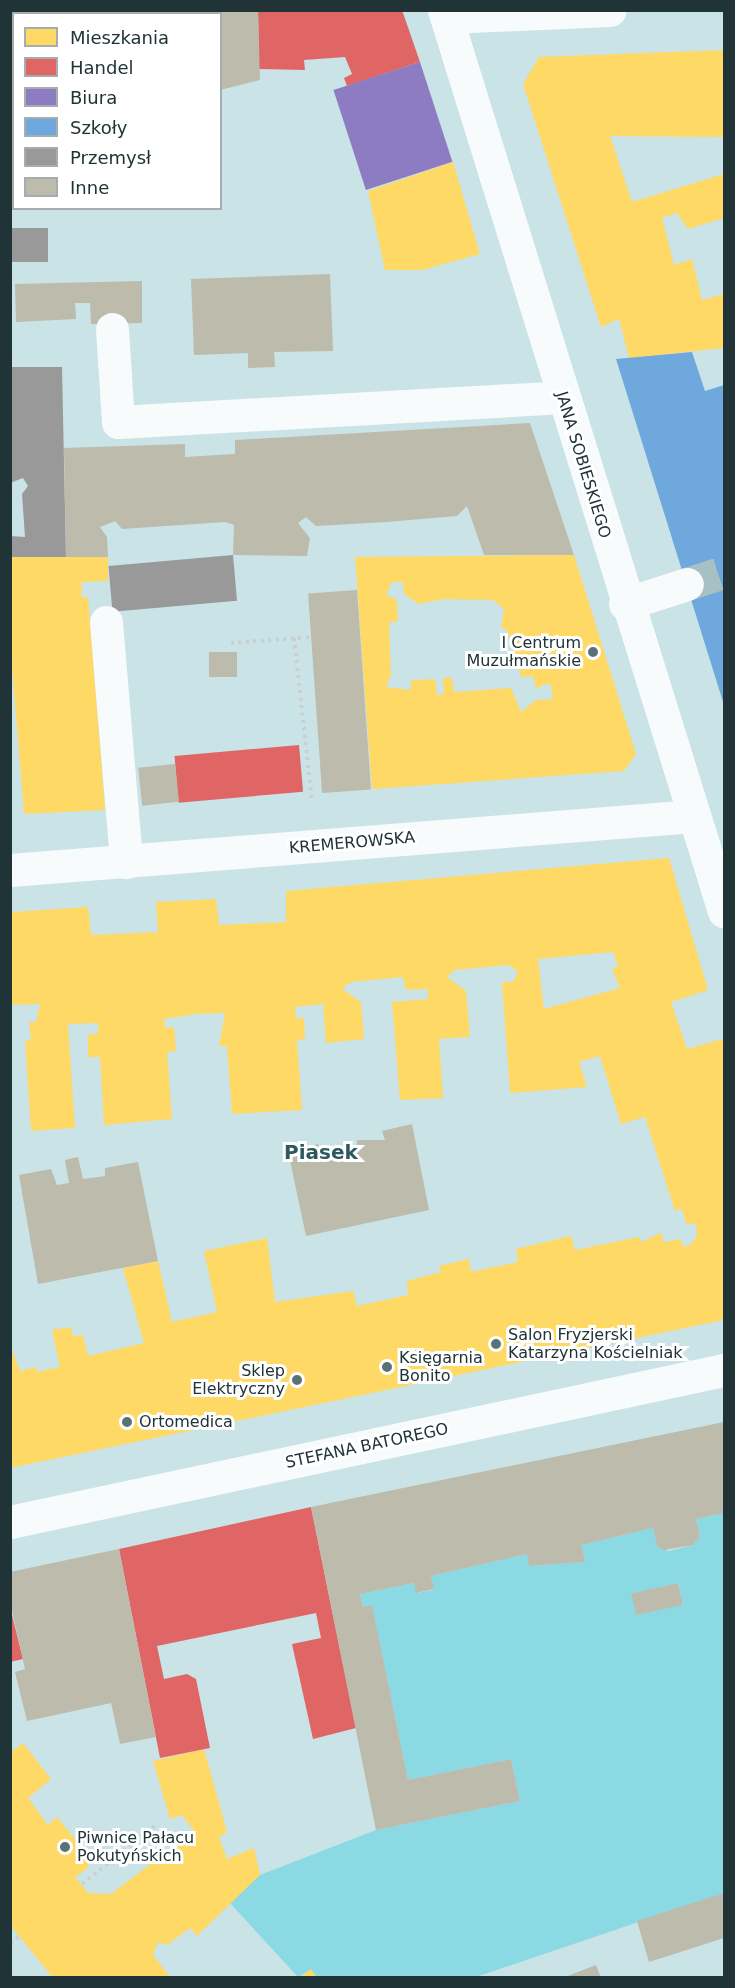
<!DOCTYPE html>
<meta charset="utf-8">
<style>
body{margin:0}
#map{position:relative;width:735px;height:1988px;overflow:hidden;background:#cae3e6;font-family:"DejaVu Sans",sans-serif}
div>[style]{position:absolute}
.green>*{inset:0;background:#8ad9e3}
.homes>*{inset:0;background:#ffd966}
.shops>*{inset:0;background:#e06666;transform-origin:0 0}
.offices>*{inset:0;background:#8e7cc3;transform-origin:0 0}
.schools>*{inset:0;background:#6fa8dc}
.industry>*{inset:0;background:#999;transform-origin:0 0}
.building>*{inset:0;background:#bcbbac;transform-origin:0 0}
.minor-tunnel>*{height:33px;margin-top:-16.5px;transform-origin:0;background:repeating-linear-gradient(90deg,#a8c0c3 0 33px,transparent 0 49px)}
.path>*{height:4px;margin-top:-2px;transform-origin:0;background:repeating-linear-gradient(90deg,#c9d0d2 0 3px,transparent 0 7.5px)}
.minor>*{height:33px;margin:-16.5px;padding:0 16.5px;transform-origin:16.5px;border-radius:16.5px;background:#f7fbfb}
.dots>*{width:16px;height:16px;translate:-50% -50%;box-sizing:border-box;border:3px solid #fff;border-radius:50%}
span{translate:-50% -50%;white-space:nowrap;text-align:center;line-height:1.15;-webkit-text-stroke:6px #fff;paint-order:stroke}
.street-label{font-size:16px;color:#203336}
.poi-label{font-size:16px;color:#203336}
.right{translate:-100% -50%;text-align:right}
.left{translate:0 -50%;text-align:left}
.quarter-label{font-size:20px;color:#2d585e;font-weight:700}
.frame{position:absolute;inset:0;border:12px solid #203336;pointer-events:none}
.legend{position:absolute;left:12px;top:12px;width:210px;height:198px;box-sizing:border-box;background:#fff;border:2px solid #a6adaf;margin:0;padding:8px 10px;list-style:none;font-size:18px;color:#203336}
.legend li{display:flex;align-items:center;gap:12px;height:30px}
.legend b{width:30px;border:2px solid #a6adaf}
</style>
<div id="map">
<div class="green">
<i style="clip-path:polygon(evenodd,724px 1513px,724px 1893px,473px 1978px,317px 1978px,310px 1970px,298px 1977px,229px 1902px,260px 1875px,376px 1830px,520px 1801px,511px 1759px,408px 1780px,372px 1606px,363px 1607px,360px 1594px,414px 1583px,417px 1593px,433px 1590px,431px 1576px,527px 1554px,530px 1566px,584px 1562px,581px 1545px,653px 1528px,657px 1546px,669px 1551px,693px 1545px,700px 1537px,696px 1519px,724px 1513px,678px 1583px,683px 1604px,637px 1615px,632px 1594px,678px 1583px)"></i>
</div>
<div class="homes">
<i style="clip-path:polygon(724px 50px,724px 137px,610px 136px,632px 202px,724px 174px,724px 218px,688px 229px,677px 213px,662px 218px,674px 265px,692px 259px,702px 300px,724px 294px,724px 348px,629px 358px,619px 319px,601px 327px,523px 84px,539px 57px)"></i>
<i style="clip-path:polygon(453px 162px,480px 254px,422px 270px,385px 270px,368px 191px)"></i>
<i style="clip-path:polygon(evenodd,574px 555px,636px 754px,624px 771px,372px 789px,355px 557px,574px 555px,392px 582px,403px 582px,404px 594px,419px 604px,444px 599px,493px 600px,504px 609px,501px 627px,508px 632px,521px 677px,533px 676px,536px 688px,550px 683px,553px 699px,536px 700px,521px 712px,511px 688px,454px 692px,452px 678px,443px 678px,444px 694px,437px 695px,435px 679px,412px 680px,410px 690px,386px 687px,391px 674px,389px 623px,398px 621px,397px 600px,386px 595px,392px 582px)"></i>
<i style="clip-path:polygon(10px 557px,108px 557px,108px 581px,82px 582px,81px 597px,88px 597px,105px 810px,24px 814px,10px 641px)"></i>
<i style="clip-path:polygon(evenodd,669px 858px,708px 990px,671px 1002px,687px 1049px,722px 1039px,724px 1047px,724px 1320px,10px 1468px,10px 1344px,20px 1371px,37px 1367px,37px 1372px,60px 1367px,52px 1330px,71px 1327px,73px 1336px,83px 1335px,88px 1356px,144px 1343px,123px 1268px,158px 1261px,172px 1322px,217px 1312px,204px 1251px,267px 1238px,275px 1302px,353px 1291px,357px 1306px,408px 1295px,407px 1281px,441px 1272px,439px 1266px,469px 1259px,471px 1272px,518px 1262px,516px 1249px,571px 1236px,575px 1250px,639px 1237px,641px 1242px,661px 1233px,664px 1242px,681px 1239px,683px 1247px,692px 1244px,697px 1234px,696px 1224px,686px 1224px,682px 1209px,675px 1211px,645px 1117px,621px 1124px,600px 1056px,579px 1062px,587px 1087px,510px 1093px,502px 982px,513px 982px,518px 972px,509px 965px,454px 970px,447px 977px,466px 991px,470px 1037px,439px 1039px,443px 1098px,400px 1100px,392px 1002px,428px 999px,428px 989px,406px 990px,403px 977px,351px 982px,342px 989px,361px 1002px,364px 1039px,326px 1043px,323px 1004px,295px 1007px,296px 1019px,304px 1017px,305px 1039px,297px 1040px,302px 1110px,232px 1114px,227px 1046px,219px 1046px,225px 1013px,196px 1014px,164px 1019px,165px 1028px,174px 1027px,176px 1051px,167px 1052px,172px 1119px,104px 1125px,100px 1057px,88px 1057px,88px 1035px,98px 1033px,98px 1023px,68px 1024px,75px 1128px,31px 1131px,25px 1041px,31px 1040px,29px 1022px,36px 1022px,40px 1004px,10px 1005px,10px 912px,88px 907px,91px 935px,158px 932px,156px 902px,216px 899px,219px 925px,286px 922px,286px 891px,669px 858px,613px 952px,618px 966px,612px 969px,620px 988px,544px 1009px,538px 959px,613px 952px)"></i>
<i style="clip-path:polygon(23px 1743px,51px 1779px,28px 1798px,48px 1825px,57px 1817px,88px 1855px,88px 1868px,75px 1877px,88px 1893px,111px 1894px,194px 1831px,182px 1815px,170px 1819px,153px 1761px,204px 1749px,227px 1832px,219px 1837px,227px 1859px,254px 1848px,260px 1875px,197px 1936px,190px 1928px,167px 1945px,158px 1942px,153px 1955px,171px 1978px,53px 1978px,10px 1925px,10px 1753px)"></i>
<i style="clip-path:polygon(311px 1969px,317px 1978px,299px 1978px)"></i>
</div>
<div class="shops">
<i style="clip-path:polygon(258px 10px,402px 10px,420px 62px,347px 86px,344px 78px,352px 74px,345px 57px,304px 60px,305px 70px,259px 69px)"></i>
<i style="left:299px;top:745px;width:47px;height:125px;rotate:85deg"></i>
<i style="clip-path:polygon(311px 1507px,356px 1728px,313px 1739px,292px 1644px,321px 1638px,316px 1613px,157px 1646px,164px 1679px,187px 1674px,196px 1679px,210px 1748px,160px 1758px,119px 1549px)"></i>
<i style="clip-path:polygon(10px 1607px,23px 1659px,10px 1662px)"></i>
</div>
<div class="offices">
<i style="left:420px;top:62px;width:105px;height:91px;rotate:72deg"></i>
</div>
<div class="schools">
<i style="clip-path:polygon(692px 352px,705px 391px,724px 385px,724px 705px,616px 359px)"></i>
</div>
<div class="industry">
<i style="clip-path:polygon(10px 60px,14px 60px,10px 144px)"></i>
<i style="left:10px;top:228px;width:38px;height:34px"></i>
<i style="clip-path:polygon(10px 367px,62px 367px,66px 557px,10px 557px,10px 536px,25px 537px,22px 494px,28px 486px,23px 478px,10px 483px)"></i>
<i style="left:233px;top:555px;width:46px;height:125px;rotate:85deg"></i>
</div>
<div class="building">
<i style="clip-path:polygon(45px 10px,258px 10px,260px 80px,220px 90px,220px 14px)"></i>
<i style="clip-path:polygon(330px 274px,333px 351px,274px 352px,275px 367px,248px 368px,248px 353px,194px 355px,191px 279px)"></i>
<i style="clip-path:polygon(142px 281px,142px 323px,91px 324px,90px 303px,75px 303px,76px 319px,16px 322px,15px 284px)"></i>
<i style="clip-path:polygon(530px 423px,574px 555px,484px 555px,467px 506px,457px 516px,386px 522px,316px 526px,306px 517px,298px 523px,310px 538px,307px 556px,233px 555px,234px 525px,225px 522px,122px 529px,115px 521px,100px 527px,107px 537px,108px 557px,66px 557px,64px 448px,185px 444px,185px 457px,235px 454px,235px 440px)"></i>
<i style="left:357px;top:590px;width:200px;height:49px;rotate:86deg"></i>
<i style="left:209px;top:652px;width:28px;height:25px"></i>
<i style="left:175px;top:764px;width:38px;height:37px;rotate:84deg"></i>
<i style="clip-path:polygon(412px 1124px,429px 1210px,306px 1236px,288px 1151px,318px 1144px,320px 1154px,357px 1146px,357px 1140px,385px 1140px,382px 1131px)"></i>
<i style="clip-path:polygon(78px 1157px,83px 1179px,105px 1176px,105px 1168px,138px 1162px,158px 1261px,38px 1284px,19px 1175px,51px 1169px,57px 1185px,69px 1183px,65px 1160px)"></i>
<i style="clip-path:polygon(724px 1422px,724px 1513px,696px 1519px,700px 1537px,693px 1545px,664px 1550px,657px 1546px,653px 1528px,581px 1545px,585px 1562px,529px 1566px,527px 1554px,431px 1576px,434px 1589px,416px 1593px,414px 1583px,360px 1594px,363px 1607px,372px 1605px,408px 1780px,511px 1759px,520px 1801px,376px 1830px,311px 1507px)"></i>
<i style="clip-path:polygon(119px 1549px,156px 1737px,120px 1744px,111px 1703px,27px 1721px,15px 1672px,25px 1669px,10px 1602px,10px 1572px)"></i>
<i style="left:678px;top:1583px;width:22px;height:48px;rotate:77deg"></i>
<i style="clip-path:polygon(724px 1893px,724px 1938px,649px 1962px,637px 1921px)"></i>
<i style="clip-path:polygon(596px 1965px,601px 1978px,565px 1978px,565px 1977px)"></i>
</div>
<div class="minor-tunnel">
<i style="left:687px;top:584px;width:39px;rotate:-18deg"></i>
</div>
<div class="path">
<i style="left:294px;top:638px;width:164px;rotate:83.7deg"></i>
<i style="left:231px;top:643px;width:80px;rotate:-4.3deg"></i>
<i style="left:82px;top:1884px;width:97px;rotate:-38.8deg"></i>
<i style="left:10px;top:1943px;width:12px;rotate:-35deg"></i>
</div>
<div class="minor">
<i style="left:444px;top:10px;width:944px;rotate:72.74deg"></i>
<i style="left:448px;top:17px;width:162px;rotate:-2.5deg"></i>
<i style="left:112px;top:329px;width:93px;rotate:86.3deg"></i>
<i style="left:118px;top:422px;width:446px;rotate:-3.2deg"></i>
<i style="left:625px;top:604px;width:65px;rotate:-17.9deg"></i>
<i style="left:106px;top:622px;width:241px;rotate:85.2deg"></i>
<i style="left:10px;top:870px;width:686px;rotate:-4.51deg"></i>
<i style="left:10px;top:1522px;width:730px;rotate:-12.02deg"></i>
</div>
<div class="dots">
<i style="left:593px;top:652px;background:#5c7174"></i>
<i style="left:496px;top:1344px;background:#5c7174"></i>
<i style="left:387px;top:1367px;background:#5c7174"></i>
<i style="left:297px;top:1380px;background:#5c7174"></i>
<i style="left:127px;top:1422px;background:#5c7174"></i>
<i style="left:65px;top:1847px;background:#5c7174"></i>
</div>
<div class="street-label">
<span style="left:583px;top:465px;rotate:73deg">JANA SOBIESKIEGO</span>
<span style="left:352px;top:843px;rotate:-5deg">KREMEROWSKA</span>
<span style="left:367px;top:1446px;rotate:-12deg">STEFANA BATOREGO</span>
</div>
<div class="poi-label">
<span class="right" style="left:581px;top:652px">I Centrum<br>Muzułmańskie</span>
<span class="left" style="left:508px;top:1344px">Salon Fryzjerski<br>Katarzyna Kościelniak</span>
<span class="left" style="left:399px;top:1367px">Księgarnia<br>Bonito</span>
<span class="right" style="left:285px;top:1380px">Sklep<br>Elektryczny</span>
<span class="left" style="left:139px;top:1422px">Ortomedica</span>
<span class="left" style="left:77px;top:1847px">Piwnice Pałacu<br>Pokutyńskich</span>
</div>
<div class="quarter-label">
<span style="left:321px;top:1152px">Piasek</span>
</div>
<div class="frame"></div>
<ul class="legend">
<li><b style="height:16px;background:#ffd966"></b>Mieszkania</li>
<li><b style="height:16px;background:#e06666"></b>Handel</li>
<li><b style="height:16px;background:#8e7cc3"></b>Biura</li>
<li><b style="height:16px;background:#6fa8dc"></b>Szkoły</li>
<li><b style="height:16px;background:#999"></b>Przemysł</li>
<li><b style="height:16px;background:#bcbbac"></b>Inne</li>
</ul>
</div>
